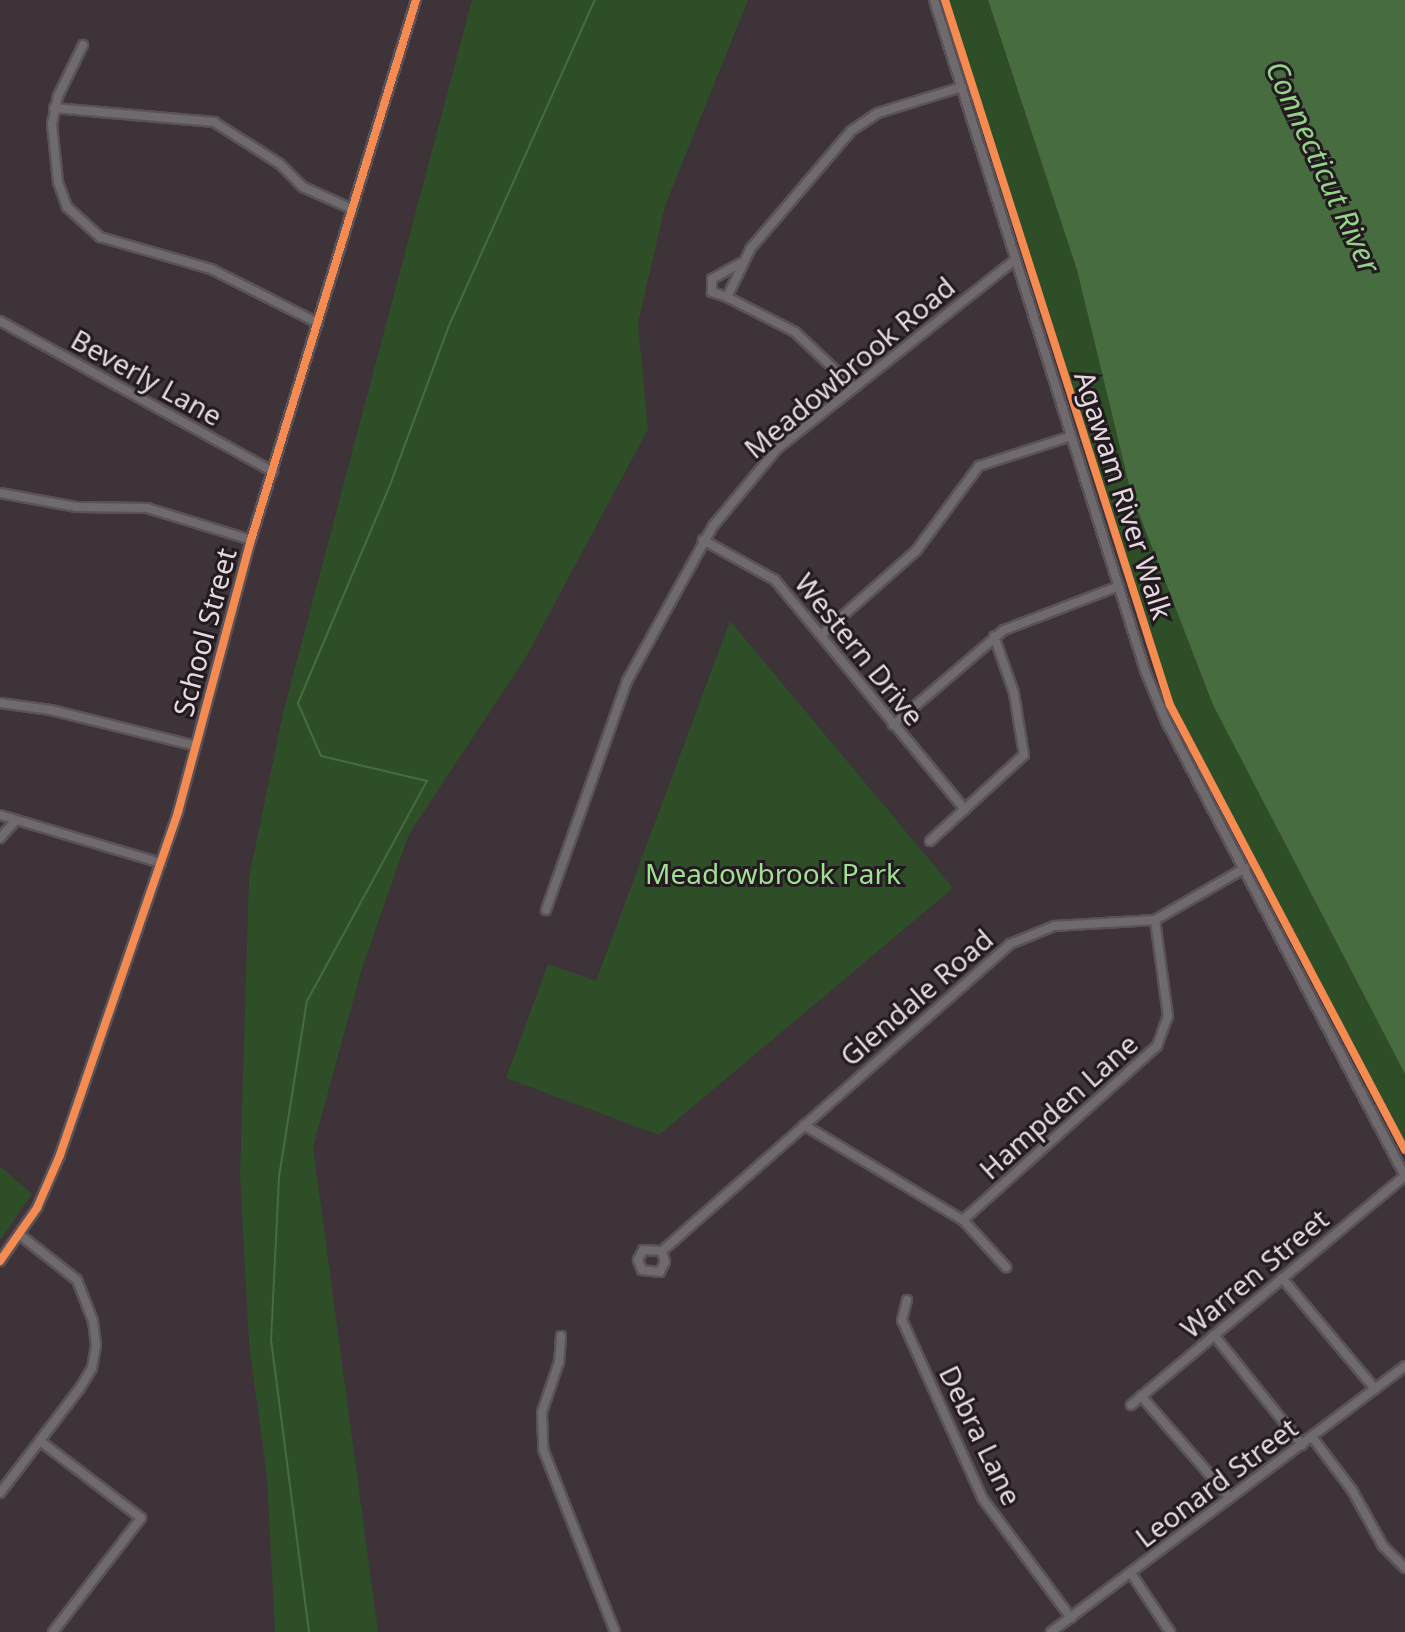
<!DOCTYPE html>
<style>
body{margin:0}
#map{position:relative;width:1405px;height:1632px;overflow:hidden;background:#3d3339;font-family:"Noto Sans",sans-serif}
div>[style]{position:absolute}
.green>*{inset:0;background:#2e4e28}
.water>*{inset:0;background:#476c3f}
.stream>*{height:2px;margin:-1px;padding:0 1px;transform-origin:1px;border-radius:1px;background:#476c3f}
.roads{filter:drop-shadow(2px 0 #5a5257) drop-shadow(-2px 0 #5a5257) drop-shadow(0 2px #5a5257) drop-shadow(0 -2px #5a5257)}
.minor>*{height:8px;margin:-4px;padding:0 4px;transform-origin:4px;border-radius:4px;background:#6f6a6e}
.cycleway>*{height:8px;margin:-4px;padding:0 4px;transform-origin:4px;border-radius:4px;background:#f68b52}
span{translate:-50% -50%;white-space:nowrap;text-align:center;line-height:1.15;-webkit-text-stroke:6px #221a1f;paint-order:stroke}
.street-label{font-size:28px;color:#e5d9e0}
.park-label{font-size:28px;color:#a1df95}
.water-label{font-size:30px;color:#94d288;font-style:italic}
</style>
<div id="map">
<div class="green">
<i style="clip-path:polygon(472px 0,748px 0,665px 206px,638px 323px,648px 429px,526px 657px,409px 834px,362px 968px,313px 1147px,378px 1632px,275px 1632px,267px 1477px,249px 1344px,240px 1174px,249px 878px,283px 713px)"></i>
<i style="clip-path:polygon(942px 0,988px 0,1077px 270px,1131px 493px,1213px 705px,1405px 1074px,1405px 1155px,1168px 705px)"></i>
<i style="clip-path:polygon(730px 621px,953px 888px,659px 1135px,506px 1078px,548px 964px,596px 981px)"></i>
<i style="clip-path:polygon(0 1166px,32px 1194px,0 1240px)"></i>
</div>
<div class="water">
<i style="clip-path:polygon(988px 0,1405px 0,1405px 1074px,1213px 705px,1131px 493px,1077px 270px)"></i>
</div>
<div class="stream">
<i style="left:309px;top:1632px;width:293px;rotate:-97.4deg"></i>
<i style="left:271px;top:1341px;width:164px;rotate:-87.2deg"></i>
<i style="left:279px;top:1177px;width:178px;rotate:-81deg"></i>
<i style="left:307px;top:1001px;width:251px;rotate:-61.4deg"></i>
<i style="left:427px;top:781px;width:109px;rotate:-166.7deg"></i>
<i style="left:321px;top:756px;width:58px;rotate:-113.5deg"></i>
<i style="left:298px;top:703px;width:237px;rotate:-67.1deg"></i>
<i style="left:390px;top:485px;width:167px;rotate:-69.7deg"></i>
<i style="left:448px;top:328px;width:359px;rotate:-65.9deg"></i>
</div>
<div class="roads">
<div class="minor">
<i style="left:934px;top:0;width:706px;rotate:72.52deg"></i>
<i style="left:1146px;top:673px;width:52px;rotate:67.4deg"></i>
<i style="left:1166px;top:721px;width:514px;rotate:62.29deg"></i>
<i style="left:83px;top:45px;width:57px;rotate:116.1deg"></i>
<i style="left:58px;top:96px;width:29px;rotate:102deg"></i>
<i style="left:52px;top:124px;width:58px;rotate:84.1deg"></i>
<i style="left:58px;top:182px;width:27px;rotate:70deg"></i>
<i style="left:67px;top:207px;width:45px;rotate:42.3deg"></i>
<i style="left:100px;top:237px;width:116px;rotate:16.1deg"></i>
<i style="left:211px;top:269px;width:120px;rotate:26.8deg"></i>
<i style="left:54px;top:108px;width:161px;rotate:5deg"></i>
<i style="left:214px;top:122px;width:78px;rotate:32.5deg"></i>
<i style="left:280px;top:164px;width:33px;rotate:45deg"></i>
<i style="left:303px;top:187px;width:51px;rotate:24.1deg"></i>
<i style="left:727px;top:297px;width:16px;rotate:-162deg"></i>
<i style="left:712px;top:292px;width:13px;rotate:-90deg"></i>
<i style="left:712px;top:279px;width:33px;rotate:-29deg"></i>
<i style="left:0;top:321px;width:312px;rotate:28.9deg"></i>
<i style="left:853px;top:387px;width:80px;rotate:-136.5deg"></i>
<i style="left:795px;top:332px;width:76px;rotate:-152.8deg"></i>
<i style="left:727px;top:297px;width:55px;rotate:-63.9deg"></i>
<i style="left:751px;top:248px;width:154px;rotate:-49.5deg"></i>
<i style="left:851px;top:131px;width:32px;rotate:-34deg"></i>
<i style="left:878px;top:113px;width:88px;rotate:-17.2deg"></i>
<i style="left:0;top:493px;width:77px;rotate:10.4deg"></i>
<i style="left:76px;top:507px;width:71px;rotate:0.8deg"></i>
<i style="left:147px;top:508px;width:109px;rotate:17.1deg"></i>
<i style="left:703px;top:540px;width:82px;rotate:29.1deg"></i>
<i style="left:775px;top:580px;width:298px;rotate:50.4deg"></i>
<i style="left:821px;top:635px;width:127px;rotate:-41.5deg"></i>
<i style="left:916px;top:551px;width:106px;rotate:-53.5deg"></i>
<i style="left:979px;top:466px;width:95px;rotate:-17.9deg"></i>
<i style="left:0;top:703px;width:51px;rotate:7.8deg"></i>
<i style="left:51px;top:710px;width:149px;rotate:13.9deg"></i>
<i style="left:893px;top:725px;width:146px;rotate:-40.6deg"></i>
<i style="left:1004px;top:630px;width:123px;rotate:-20.9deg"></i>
<i style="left:0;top:815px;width:168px;rotate:16.6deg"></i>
<i style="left:0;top:838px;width:24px;rotate:-48deg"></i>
<i style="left:930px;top:841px;width:127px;rotate:-42.5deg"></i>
<i style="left:1024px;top:755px;width:63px;rotate:-99.2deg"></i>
<i style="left:1014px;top:693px;width:60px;rotate:-109.3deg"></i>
<i style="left:546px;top:910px;width:243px;rotate:-70.5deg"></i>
<i style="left:627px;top:681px;width:177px;rotate:-61deg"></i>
<i style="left:713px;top:526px;width:100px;rotate:-50.3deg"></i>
<i style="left:777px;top:449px;width:304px;rotate:-38.5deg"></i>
<i style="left:804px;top:1125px;width:185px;rotate:30.9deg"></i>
<i style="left:963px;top:1220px;width:64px;rotate:47.5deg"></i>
<i style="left:963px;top:1220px;width:261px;rotate:-41.9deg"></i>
<i style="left:1157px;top:1046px;width:32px;rotate:-70deg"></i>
<i style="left:1168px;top:1016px;width:97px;rotate:-97.7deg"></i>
<i style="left:662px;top:1251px;width:11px;rotate:75deg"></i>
<i style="left:665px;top:1262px;width:11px;rotate:117deg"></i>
<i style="left:660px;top:1272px;width:18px;rotate:-174deg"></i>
<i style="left:642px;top:1270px;width:11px;rotate:-112deg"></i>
<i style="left:638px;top:1260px;width:11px;rotate:-63deg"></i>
<i style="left:643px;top:1250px;width:19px;rotate:3deg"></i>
<i style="left:662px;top:1251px;width:464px;rotate:-41.4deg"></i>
<i style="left:1010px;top:944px;width:48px;rotate:-22.2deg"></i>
<i style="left:1054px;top:926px;width:101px;rotate:-3.4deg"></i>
<i style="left:1155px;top:920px;width:104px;rotate:-30deg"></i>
<i style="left:0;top:1261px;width:65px;rotate:-55.1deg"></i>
<i style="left:37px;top:1208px;width:58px;rotate:-66.5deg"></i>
<i style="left:60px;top:1155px;width:363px;rotate:-71deg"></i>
<i style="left:178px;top:812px;width:282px;rotate:-75deg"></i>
<i style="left:251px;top:540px;width:565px;rotate:-73.01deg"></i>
<i style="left:1282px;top:1278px;width:145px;rotate:50deg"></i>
<i style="left:907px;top:1300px;width:21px;rotate:104deg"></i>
<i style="left:902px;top:1320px;width:196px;rotate:65.7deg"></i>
<i style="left:983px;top:1499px;width:148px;rotate:53.5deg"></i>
<i style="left:1214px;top:1335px;width:141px;rotate:51.3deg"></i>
<i style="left:561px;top:1336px;width:26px;rotate:94deg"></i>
<i style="left:559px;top:1362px;width:53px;rotate:108.8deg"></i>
<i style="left:542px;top:1412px;width:37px;rotate:88deg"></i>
<i style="left:543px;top:1449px;width:197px;rotate:68.5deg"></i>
<i style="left:1141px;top:1396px;width:135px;rotate:48.9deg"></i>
<i style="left:1131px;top:1405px;width:357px;rotate:-39.9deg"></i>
<i style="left:1312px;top:1437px;width:66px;rotate:53deg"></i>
<i style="left:1352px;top:1490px;width:64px;rotate:61deg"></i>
<i style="left:1383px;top:1546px;width:31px;rotate:45deg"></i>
<i style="left:40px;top:1441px;width:127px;rotate:37.3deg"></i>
<i style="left:141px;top:1518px;width:144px;rotate:127.7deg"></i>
<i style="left:0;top:1493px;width:132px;rotate:-52.7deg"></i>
<i style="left:80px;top:1388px;width:23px;rotate:-59deg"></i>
<i style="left:92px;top:1368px;width:23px;rotate:-80deg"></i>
<i style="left:96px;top:1345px;width:24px;rotate:-97deg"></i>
<i style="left:93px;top:1321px;width:44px;rotate:-111.3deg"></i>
<i style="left:77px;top:1280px;width:73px;rotate:-141.7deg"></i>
<i style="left:1131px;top:1573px;width:71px;rotate:56.5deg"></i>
<i style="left:1051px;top:1632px;width:443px;rotate:-36.9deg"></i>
</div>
</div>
<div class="cycleway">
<i style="left:945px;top:0;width:740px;rotate:72.3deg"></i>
<i style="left:1170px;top:705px;width:503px;rotate:62.16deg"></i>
<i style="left:0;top:1261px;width:65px;rotate:-55.1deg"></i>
<i style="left:37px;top:1208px;width:58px;rotate:-66.5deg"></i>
<i style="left:60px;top:1155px;width:363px;rotate:-71deg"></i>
<i style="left:178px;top:812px;width:282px;rotate:-75deg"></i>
<i style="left:251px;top:540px;width:565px;rotate:-73.01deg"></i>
</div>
<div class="street-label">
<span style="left:849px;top:367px;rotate:-40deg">Meadowbrook Road</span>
<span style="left:147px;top:377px;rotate:29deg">Beverly Lane</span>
<span style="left:1124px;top:495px;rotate:72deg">Agawam River Walk</span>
<span style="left:204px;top:632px;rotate:-75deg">School Street</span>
<span style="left:860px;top:649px;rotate:51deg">Western Drive</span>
<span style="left:916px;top:997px;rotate:-41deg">Glendale Road</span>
<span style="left:1058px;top:1106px;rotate:-42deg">Hampden Lane</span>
<span style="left:1254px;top:1273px;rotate:-40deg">Warren Street</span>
<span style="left:981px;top:1435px;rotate:64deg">Debra Lane</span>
<span style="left:1216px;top:1482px;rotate:-37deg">Leonard Street</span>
</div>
<div class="park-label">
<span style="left:773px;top:873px">Meadowbrook Park</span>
</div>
<div class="water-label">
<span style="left:1323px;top:167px;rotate:65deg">Connecticut River</span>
</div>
</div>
